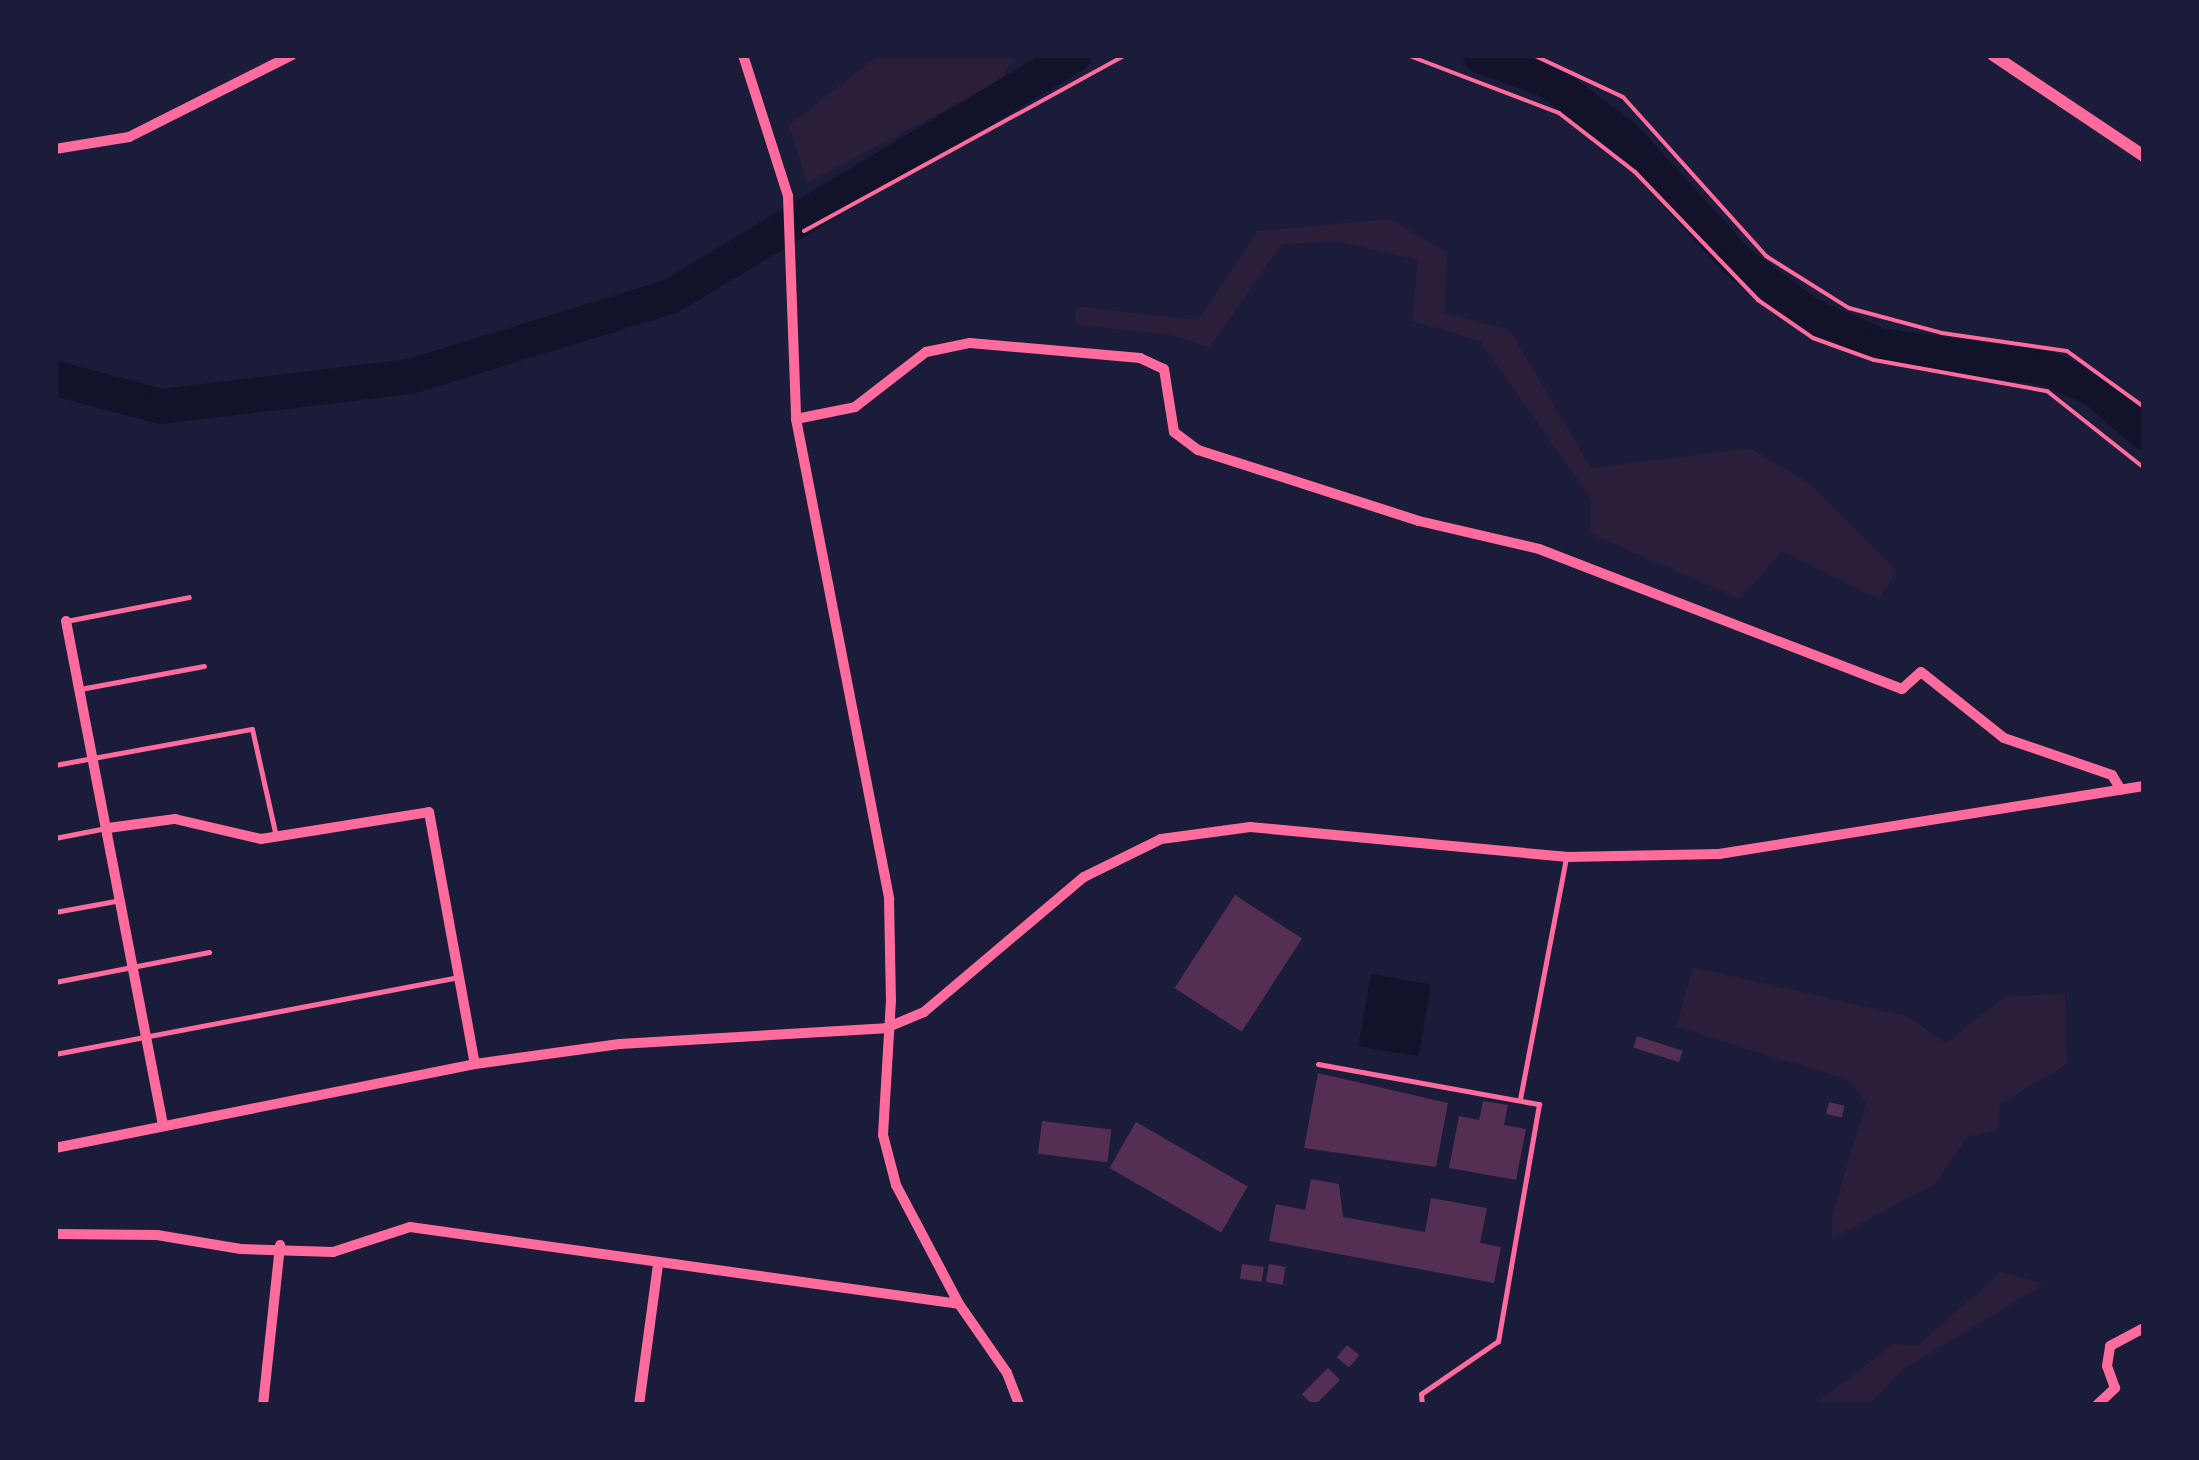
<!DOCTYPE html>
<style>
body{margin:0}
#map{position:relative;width:2199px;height:1460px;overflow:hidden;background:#1b1b3a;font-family:Roboto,sans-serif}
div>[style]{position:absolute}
.green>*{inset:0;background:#2a1e3b}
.water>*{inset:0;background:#12122b;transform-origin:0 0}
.river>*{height:35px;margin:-17.5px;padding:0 17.5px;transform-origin:17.5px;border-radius:17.5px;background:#12122b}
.building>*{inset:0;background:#542f53;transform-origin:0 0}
.path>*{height:4px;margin:-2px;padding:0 2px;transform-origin:2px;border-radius:2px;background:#ff6b9d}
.service>*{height:5px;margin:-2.5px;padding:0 2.5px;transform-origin:2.5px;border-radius:2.5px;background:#ff6b9d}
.minor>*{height:10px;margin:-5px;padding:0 5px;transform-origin:5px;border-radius:5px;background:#ff6b9d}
.tertiary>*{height:12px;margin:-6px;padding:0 6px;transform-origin:6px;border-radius:6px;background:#ff6b9d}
span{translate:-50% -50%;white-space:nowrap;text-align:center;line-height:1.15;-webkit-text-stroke:10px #1b1b3a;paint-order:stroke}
.frame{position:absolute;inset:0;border:58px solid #1b1b3a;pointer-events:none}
</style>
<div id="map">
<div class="green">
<i style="clip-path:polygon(879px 55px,1016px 55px,1001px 81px,807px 183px,789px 125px)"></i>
<i style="clip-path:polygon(1389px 219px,1447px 252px,1445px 313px,1510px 330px,1591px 468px,1750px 448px,1810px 484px,1897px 571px,1879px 599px,1783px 551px,1740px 599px,1591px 534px,1591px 499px,1480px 341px,1412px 321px,1418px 260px,1340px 242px,1282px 244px,1209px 348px,1173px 335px,1076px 325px,1075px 306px,1198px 320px,1258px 231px)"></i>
<i style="clip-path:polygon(1693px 967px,1906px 1016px,1946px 1043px,2006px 996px,2065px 994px,2067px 1064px,2000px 1104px,1999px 1130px,1967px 1137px,1935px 1184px,1832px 1239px,1832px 1215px,1866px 1102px,1848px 1080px,1676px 1027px)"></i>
<i style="clip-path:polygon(2001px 1272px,2045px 1284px,1902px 1370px,1869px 1405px,1814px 1405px,1893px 1344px,1918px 1345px)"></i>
</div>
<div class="water">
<i style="left:1371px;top:974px;width:61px;height:73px;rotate:10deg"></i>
</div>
<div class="river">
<i style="left:1480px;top:55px;width:75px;rotate:20.4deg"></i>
<i style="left:1550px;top:81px;width:96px;rotate:37.3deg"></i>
<i style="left:1626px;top:139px;width:166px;rotate:47.7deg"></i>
<i style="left:1738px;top:262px;width:87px;rotate:36.6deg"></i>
<i style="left:1808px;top:314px;width:77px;rotate:23.6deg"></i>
<i style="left:1879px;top:345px;width:170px;rotate:7.8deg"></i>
<i style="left:2047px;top:368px;width:52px;rotate:23.6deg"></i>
<i style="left:2095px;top:389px;width:65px;rotate:41.3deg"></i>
<i style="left:55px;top:378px;width:110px;rotate:14.8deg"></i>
<i style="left:161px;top:406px;width:251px;rotate:-6.9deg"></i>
<i style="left:410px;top:376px;width:272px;rotate:-17.1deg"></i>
<i style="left:670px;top:296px;width:470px;rotate:-30.9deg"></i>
</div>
<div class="building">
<i style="left:1235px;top:895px;width:80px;height:111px;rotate:33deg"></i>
<i style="left:1637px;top:1036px;width:48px;height:12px;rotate:18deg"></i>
<i style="clip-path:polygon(1318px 1073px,1448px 1103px,1436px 1167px,1304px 1148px)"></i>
<i style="clip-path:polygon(1483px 1101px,1508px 1105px,1504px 1125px,1526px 1129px,1516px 1180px,1449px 1168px,1459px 1116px,1479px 1120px)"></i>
<i style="left:1829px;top:1102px;width:16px;height:12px;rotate:14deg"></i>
<i style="left:1042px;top:1121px;width:70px;height:33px;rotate:7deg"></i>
<i style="left:1136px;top:1122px;width:129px;height:53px;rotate:30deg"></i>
<i style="clip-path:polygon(1311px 1179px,1339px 1184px,1343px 1217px,1425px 1232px,1431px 1198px,1487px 1208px,1480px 1243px,1501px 1247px,1494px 1283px,1269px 1241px,1276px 1204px,1305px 1210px)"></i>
<i style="left:1242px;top:1264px;width:22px;height:15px;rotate:8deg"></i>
<i style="left:1269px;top:1264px;width:17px;height:18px;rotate:10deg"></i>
<i style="left:1347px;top:1345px;width:16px;height:16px;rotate:40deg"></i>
<i style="left:1328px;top:1368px;width:17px;height:37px;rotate:45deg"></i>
</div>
<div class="path">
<i style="left:1407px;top:55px;width:163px;rotate:20.9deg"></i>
<i style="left:1559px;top:113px;width:96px;rotate:37.8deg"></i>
<i style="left:1635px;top:172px;width:178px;rotate:46.1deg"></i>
<i style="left:1758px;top:300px;width:67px;rotate:34.6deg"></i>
<i style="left:1813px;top:338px;width:65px;rotate:19.8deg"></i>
<i style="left:1874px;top:360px;width:176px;rotate:10.2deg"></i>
<i style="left:2047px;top:391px;width:124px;rotate:38.4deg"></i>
<i style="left:1533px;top:55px;width:99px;rotate:25deg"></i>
<i style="left:1623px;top:97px;width:214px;rotate:48deg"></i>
<i style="left:1766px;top:256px;width:98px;rotate:32.1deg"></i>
<i style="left:1849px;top:308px;width:96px;rotate:15deg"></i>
<i style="left:1942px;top:333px;width:126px;rotate:8.2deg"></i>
<i style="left:2067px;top:351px;width:95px;rotate:36deg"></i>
<i style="left:804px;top:231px;width:366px;rotate:-28.7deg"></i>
</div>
<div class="service">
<i style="left:66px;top:621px;width:125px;rotate:-11deg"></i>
<i style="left:80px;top:689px;width:126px;rotate:-10.5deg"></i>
<i style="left:55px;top:765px;width:200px;rotate:-10.4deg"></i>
<i style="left:252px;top:729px;width:110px;rotate:77.4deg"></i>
<i style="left:55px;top:838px;width:52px;rotate:-11.1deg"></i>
<i style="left:55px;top:912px;width:67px;rotate:-10.3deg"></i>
<i style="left:55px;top:982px;width:157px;rotate:-11deg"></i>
<i style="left:55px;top:1054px;width:411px;rotate:-10.8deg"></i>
<i style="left:1318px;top:1064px;width:225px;rotate:10.3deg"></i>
<i style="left:1539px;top:1104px;width:241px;rotate:99.8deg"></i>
<i style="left:1498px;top:1341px;width:93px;rotate:145.5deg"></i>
<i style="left:1421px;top:1394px;width:11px;rotate:85deg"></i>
<i style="left:1520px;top:1099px;width:246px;rotate:-79.2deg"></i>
</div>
<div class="minor">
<i style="left:743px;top:55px;width:148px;rotate:72.3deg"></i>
<i style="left:788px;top:196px;width:223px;rotate:87.9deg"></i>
<i style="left:796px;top:419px;width:489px;rotate:79deg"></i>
<i style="left:889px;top:899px;width:101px;rotate:88.9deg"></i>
<i style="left:891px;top:1000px;width:135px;rotate:93.4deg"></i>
<i style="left:883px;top:1135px;width:52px;rotate:75.4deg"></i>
<i style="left:896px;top:1185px;width:135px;rotate:62.1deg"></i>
<i style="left:959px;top:1304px;width:84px;rotate:55.2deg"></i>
<i style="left:1007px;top:1373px;width:34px;rotate:69deg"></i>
<i style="left:55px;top:149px;width:75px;rotate:-9.2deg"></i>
<i style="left:129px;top:137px;width:182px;rotate:-26.7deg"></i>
<i style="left:796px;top:419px;width:60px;rotate:-11.5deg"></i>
<i style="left:855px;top:407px;width:90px;rotate:-37.8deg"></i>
<i style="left:926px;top:352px;width:45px;rotate:-11.6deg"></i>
<i style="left:970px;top:343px;width:171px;rotate:5deg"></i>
<i style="left:1140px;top:358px;width:26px;rotate:25deg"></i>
<i style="left:1164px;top:369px;width:64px;rotate:81deg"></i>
<i style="left:1174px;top:432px;width:30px;rotate:37deg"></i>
<i style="left:1198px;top:450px;width:232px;rotate:17.8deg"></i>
<i style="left:1419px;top:521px;width:123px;rotate:13.1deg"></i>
<i style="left:1539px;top:549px;width:389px;rotate:21.1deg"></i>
<i style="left:1902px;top:689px;width:25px;rotate:-42deg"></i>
<i style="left:1921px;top:672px;width:106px;rotate:38.5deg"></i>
<i style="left:2004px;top:738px;width:114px;rotate:18.9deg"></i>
<i style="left:2112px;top:775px;width:17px;rotate:59deg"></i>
<i style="left:66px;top:621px;width:513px;rotate:79.11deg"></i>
<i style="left:108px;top:828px;width:68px;rotate:-7.7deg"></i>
<i style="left:175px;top:819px;width:88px;rotate:13.1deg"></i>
<i style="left:261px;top:839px;width:170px;rotate:-9.1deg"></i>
<i style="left:429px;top:812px;width:256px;rotate:79.7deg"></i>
<i style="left:55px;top:1148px;width:428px;rotate:-11.3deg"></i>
<i style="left:475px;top:1064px;width:146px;rotate:-7.9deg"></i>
<i style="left:620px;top:1044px;width:266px;rotate:-3.4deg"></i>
<i style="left:886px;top:1028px;width:41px;rotate:-22.8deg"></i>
<i style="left:924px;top:1012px;width:209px;rotate:-40.2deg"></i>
<i style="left:1084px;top:877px;width:86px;rotate:-26.3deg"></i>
<i style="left:1161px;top:839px;width:90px;rotate:-7.7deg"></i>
<i style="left:1250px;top:827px;width:317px;rotate:5.4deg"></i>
<i style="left:1566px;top:857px;width:153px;rotate:-1.1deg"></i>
<i style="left:1719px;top:854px;width:430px;rotate:-9.1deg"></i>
<i style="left:55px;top:1234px;width:102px;rotate:0.6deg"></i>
<i style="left:157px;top:1235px;width:85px;rotate:9.5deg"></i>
<i style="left:241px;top:1249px;width:92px;rotate:1.9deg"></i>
<i style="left:333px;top:1252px;width:81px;rotate:-18deg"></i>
<i style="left:410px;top:1227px;width:554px;rotate:7.98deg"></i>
<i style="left:263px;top:1405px;width:161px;rotate:-83.9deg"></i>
<i style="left:639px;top:1405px;width:141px;rotate:-82.3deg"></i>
<i style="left:2097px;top:1405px;width:25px;rotate:-43deg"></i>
<i style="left:2115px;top:1388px;width:23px;rotate:-110deg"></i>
<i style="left:2107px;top:1366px;width:20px;rotate:-81deg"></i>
<i style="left:2110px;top:1346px;width:38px;rotate:-28deg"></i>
</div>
<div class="tertiary">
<i style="left:1993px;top:55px;width:182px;rotate:33.8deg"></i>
</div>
<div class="frame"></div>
</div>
